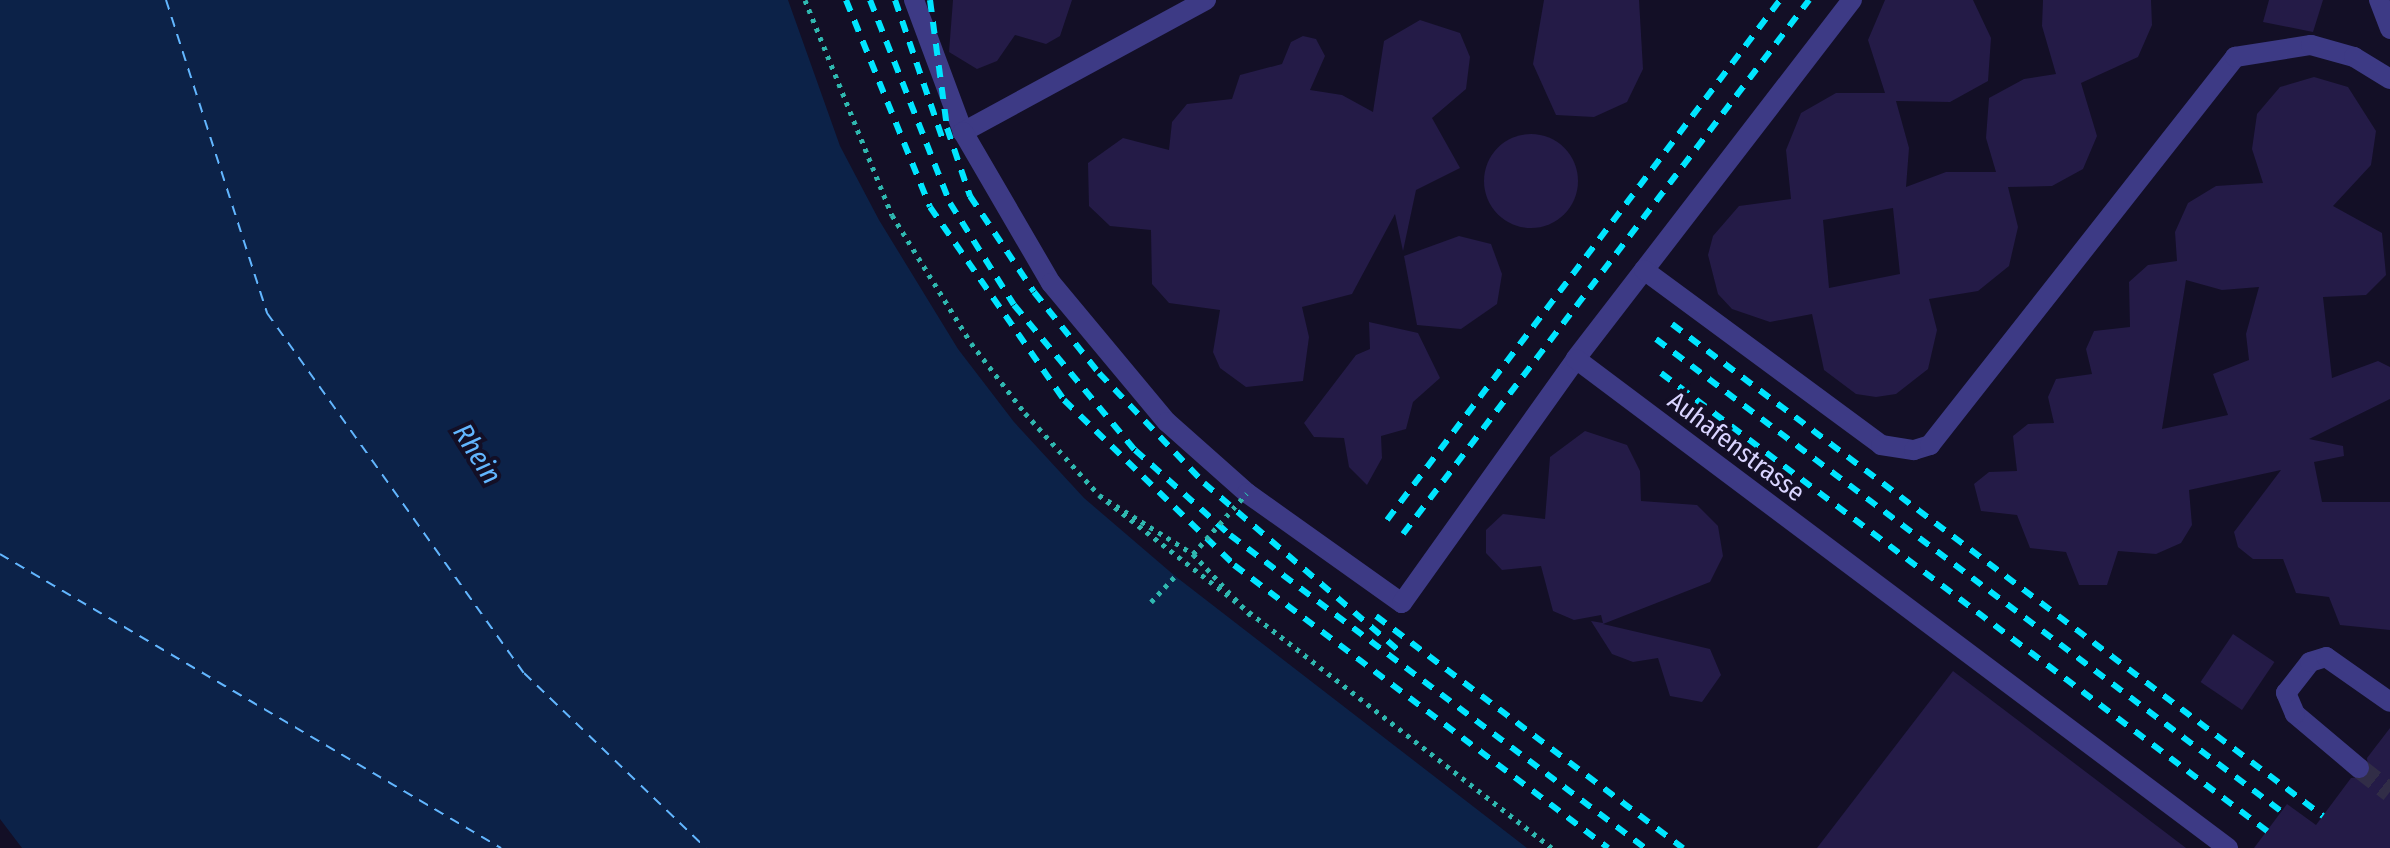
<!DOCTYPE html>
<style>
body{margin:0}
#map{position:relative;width:2390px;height:848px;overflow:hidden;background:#130f26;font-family:"Fira Sans Condensed",sans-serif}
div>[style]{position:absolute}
.water>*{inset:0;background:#0c2248}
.ferry>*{height:2px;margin-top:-1px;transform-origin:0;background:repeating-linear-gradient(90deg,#62b6ff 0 10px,transparent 0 18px)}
.building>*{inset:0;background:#241b47;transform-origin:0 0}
.round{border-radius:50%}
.minor-tunnel>*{height:20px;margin-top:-10px;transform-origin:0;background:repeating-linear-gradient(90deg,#312d47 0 20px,transparent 0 30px)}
.path>*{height:5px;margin-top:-2.5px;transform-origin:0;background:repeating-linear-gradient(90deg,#2fb8b0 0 4px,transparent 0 10px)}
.minor>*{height:20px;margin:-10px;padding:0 10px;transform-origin:10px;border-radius:10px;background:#3d3a85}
.rail>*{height:6px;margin-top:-3px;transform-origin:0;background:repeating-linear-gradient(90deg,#00e5ff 0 12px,transparent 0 22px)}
.path-bridge>*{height:5px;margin-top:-2.5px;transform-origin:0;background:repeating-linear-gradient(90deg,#2fb8b0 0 4px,transparent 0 10px)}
span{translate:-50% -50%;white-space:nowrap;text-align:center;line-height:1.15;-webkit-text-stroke:8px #130f26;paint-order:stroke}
.street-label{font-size:26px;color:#d9d4ff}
.water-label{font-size:28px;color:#62b6ff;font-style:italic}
</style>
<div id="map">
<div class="water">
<i style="clip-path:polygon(0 0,788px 0,840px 146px,879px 220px,958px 349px,1014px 422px,1084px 498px,1175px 576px,1527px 848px,22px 848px,0 819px)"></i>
</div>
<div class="ferry">
<i style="left:166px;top:0;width:329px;rotate:72.1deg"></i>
<i style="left:267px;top:313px;width:442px;rotate:54.5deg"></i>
<i style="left:524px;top:673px;width:252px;rotate:43.9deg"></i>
<i style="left:0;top:554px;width:581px;rotate:30.41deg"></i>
</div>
<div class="building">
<i style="clip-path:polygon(953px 0,1072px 0,1060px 36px,1046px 44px,1015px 35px,997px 61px,977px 69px,949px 52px)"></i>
<i style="clip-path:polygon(1544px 0,1639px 0,1643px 69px,1627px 102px,1594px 117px,1556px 115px,1533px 64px)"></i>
<i style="clip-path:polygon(evenodd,1885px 0,1973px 0,1991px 38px,1988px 81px,1950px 102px,1896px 101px,1909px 148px,1906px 187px,1946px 172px,1996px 172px,1986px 138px,1989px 98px,2024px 79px,2056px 74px,2042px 26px,2043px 0,2151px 0,2152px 25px,2138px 57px,2081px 83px,2097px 136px,2083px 169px,2052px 186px,2008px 187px,2018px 227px,2009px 266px,1978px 291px,1929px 299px,1937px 330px,1928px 369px,1896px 394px,1876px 397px,1856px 394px,1824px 370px,1812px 314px,1770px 322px,1732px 309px,1718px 294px,1708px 255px,1713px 236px,1739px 206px,1791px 199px,1786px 150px,1801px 113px,1836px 93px,1885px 93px,1868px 40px,1885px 0,1893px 208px,1900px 274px,1829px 288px,1823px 220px,1893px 208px)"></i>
<i style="clip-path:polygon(2269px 0,2323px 0,2313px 32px,2263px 22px)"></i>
<i style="clip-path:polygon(1420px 20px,1460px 33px,1470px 57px,1466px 89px,1432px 118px,1460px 168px,1416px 190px,1403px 251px,1395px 214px,1352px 294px,1302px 307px,1309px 337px,1303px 381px,1246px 387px,1220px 368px,1213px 352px,1220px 310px,1169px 303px,1152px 284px,1151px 230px,1110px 226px,1089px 206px,1088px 163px,1123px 138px,1169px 150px,1172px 122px,1187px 104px,1232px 99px,1240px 75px,1282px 64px,1291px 42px,1303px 36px,1316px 39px,1325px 56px,1310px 90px,1342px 95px,1373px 112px,1384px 41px)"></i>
<i style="clip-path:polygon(evenodd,2314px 77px,2348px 87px,2376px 131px,2371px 165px,2333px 206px,2382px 233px,2386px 275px,2366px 295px,2323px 297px,2332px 378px,2378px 361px,2390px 367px,2390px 399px,2309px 439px,2343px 446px,2344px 456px,2314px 462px,2322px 502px,2390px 502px,2390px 630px,2340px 625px,2329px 597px,2296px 593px,2283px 559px,2253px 559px,2238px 547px,2234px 532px,2281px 470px,2189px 490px,2192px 525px,2181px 543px,2156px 554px,2118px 551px,2107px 585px,2079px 585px,2066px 552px,2030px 548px,2017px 515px,1981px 511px,1974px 484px,1989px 472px,2017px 471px,2013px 436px,2028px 424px,2054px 423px,2048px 397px,2056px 379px,2092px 374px,2086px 349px,2094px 331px,2130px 327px,2129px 282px,2148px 265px,2177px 261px,2175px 232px,2188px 203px,2216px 186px,2263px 183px,2252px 149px,2257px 114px,2280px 87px,2314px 77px,2186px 280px,2222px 290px,2259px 287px,2246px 334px,2249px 360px,2213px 374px,2228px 415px,2162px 429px,2186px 280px)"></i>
<i class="round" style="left:1484px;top:134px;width:94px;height:94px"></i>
<i style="clip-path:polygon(1459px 236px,1491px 244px,1502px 274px,1497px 304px,1461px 329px,1417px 325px,1404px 256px)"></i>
<i style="clip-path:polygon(1369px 322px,1418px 333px,1440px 378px,1413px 402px,1406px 429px,1381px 436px,1382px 458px,1367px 485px,1349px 467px,1344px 438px,1314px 437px,1304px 423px,1356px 355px,1370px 349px)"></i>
<i style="clip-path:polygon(1585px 431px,1627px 445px,1640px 471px,1641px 501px,1697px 505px,1718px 526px,1723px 556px,1710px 582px,1603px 624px,1710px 649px,1721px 675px,1702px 702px,1670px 696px,1658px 658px,1633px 662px,1612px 654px,1591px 621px,1603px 623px,1601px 615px,1574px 620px,1553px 611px,1541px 566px,1502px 570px,1486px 553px,1486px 530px,1503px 514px,1545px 519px,1550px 457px)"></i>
<i style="left:2233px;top:634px;width:50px;height:58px;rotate:34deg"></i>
<i style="clip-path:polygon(1953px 671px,2186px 848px,1817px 848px)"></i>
<i style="clip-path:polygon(2390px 728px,2390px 848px,2254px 848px,2287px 804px,2316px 825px,2351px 778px,2369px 776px,2367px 758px)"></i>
</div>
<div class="minor-tunnel">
<i style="left:2359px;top:768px;width:39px;rotate:38deg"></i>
</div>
<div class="path">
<i style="left:805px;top:0;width:232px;rotate:68deg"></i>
<i style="left:892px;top:215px;width:150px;rotate:58.3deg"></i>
<i style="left:971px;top:343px;width:88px;rotate:52.4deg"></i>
<i style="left:1025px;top:413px;width:110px;rotate:47.9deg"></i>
<i style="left:1099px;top:495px;width:574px;rotate:37.93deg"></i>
<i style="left:1193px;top:554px;width:88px;rotate:46.8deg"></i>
<i style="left:1151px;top:602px;width:35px;rotate:-47deg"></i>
</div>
<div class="minor">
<i style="left:914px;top:0;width:141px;rotate:69.6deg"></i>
<i style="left:1206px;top:0;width:277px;rotate:151.5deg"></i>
<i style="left:963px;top:132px;width:175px;rotate:59.8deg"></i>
<i style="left:1051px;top:283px;width:181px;rotate:50.2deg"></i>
<i style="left:1167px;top:422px;width:107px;rotate:41.6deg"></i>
<i style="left:1247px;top:493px;width:190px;rotate:35.4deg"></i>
<i style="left:1402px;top:603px;width:300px;rotate:-54.5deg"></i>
<i style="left:1852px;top:0;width:453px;rotate:127.6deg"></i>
<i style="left:1576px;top:359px;width:815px;rotate:36.87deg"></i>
<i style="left:2379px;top:0;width:31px;rotate:69deg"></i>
<i style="left:1644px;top:270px;width:295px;rotate:36.4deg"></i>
<i style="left:1881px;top:445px;width:33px;rotate:9deg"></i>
<i style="left:1914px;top:450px;width:17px;rotate:-17deg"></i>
<i style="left:1930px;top:445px;width:494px;rotate:-51.8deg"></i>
<i style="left:2235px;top:57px;width:77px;rotate:-9deg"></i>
<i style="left:2311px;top:45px;width:45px;rotate:15.6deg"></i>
<i style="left:2354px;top:57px;width:42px;rotate:31.4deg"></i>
<i style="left:2359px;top:768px;width:84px;rotate:-139.8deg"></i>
<i style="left:2295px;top:714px;width:23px;rotate:-113deg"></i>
<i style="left:2286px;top:693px;width:39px;rotate:-52deg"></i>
<i style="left:2310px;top:662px;width:17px;rotate:-17deg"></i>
<i style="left:2326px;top:657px;width:78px;rotate:35.1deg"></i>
</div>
<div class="rail">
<i style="left:846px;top:0;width:223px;rotate:67.9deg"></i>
<i style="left:930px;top:207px;width:235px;rotate:55.2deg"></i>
<i style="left:1064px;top:400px;width:237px;rotate:44.1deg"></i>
<i style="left:1234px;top:565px;width:469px;rotate:37.1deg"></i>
<i style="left:870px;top:0;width:218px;rotate:68.5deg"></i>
<i style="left:950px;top:203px;width:120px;rotate:57.9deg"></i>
<i style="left:1014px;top:305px;width:189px;rotate:50.2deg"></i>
<i style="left:1135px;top:450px;width:127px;rotate:41.8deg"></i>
<i style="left:1230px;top:535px;width:520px;rotate:37.02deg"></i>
<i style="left:895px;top:0;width:148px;rotate:71.1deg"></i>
<i style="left:930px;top:0;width:129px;rotate:82.4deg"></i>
<i style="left:947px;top:128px;width:72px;rotate:71.3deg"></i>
<i style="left:970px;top:196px;width:115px;rotate:56.3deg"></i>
<i style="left:1034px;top:292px;width:104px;rotate:51.3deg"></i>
<i style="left:1099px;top:373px;width:152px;rotate:46.3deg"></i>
<i style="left:1204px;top:483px;width:256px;rotate:40.7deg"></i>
<i style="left:1672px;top:324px;width:816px;rotate:37.08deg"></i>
<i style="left:1656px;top:339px;width:785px;rotate:37.07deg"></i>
<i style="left:1661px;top:373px;width:760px;rotate:37.08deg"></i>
<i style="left:1387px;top:520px;width:652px;rotate:-52.92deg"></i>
<i style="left:1403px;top:534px;width:671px;rotate:-52.75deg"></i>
<i style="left:1376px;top:616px;width:385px;rotate:37.1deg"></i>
</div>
<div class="path-bridge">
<i style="left:1099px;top:495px;width:111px;rotate:32.1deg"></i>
<i style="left:1193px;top:554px;width:81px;rotate:-48.5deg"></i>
</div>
<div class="street-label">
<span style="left:1736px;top:447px;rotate:37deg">Auhafenstrasse</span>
</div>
<div class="water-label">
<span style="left:477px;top:454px;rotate:58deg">Rhein</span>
</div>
</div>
